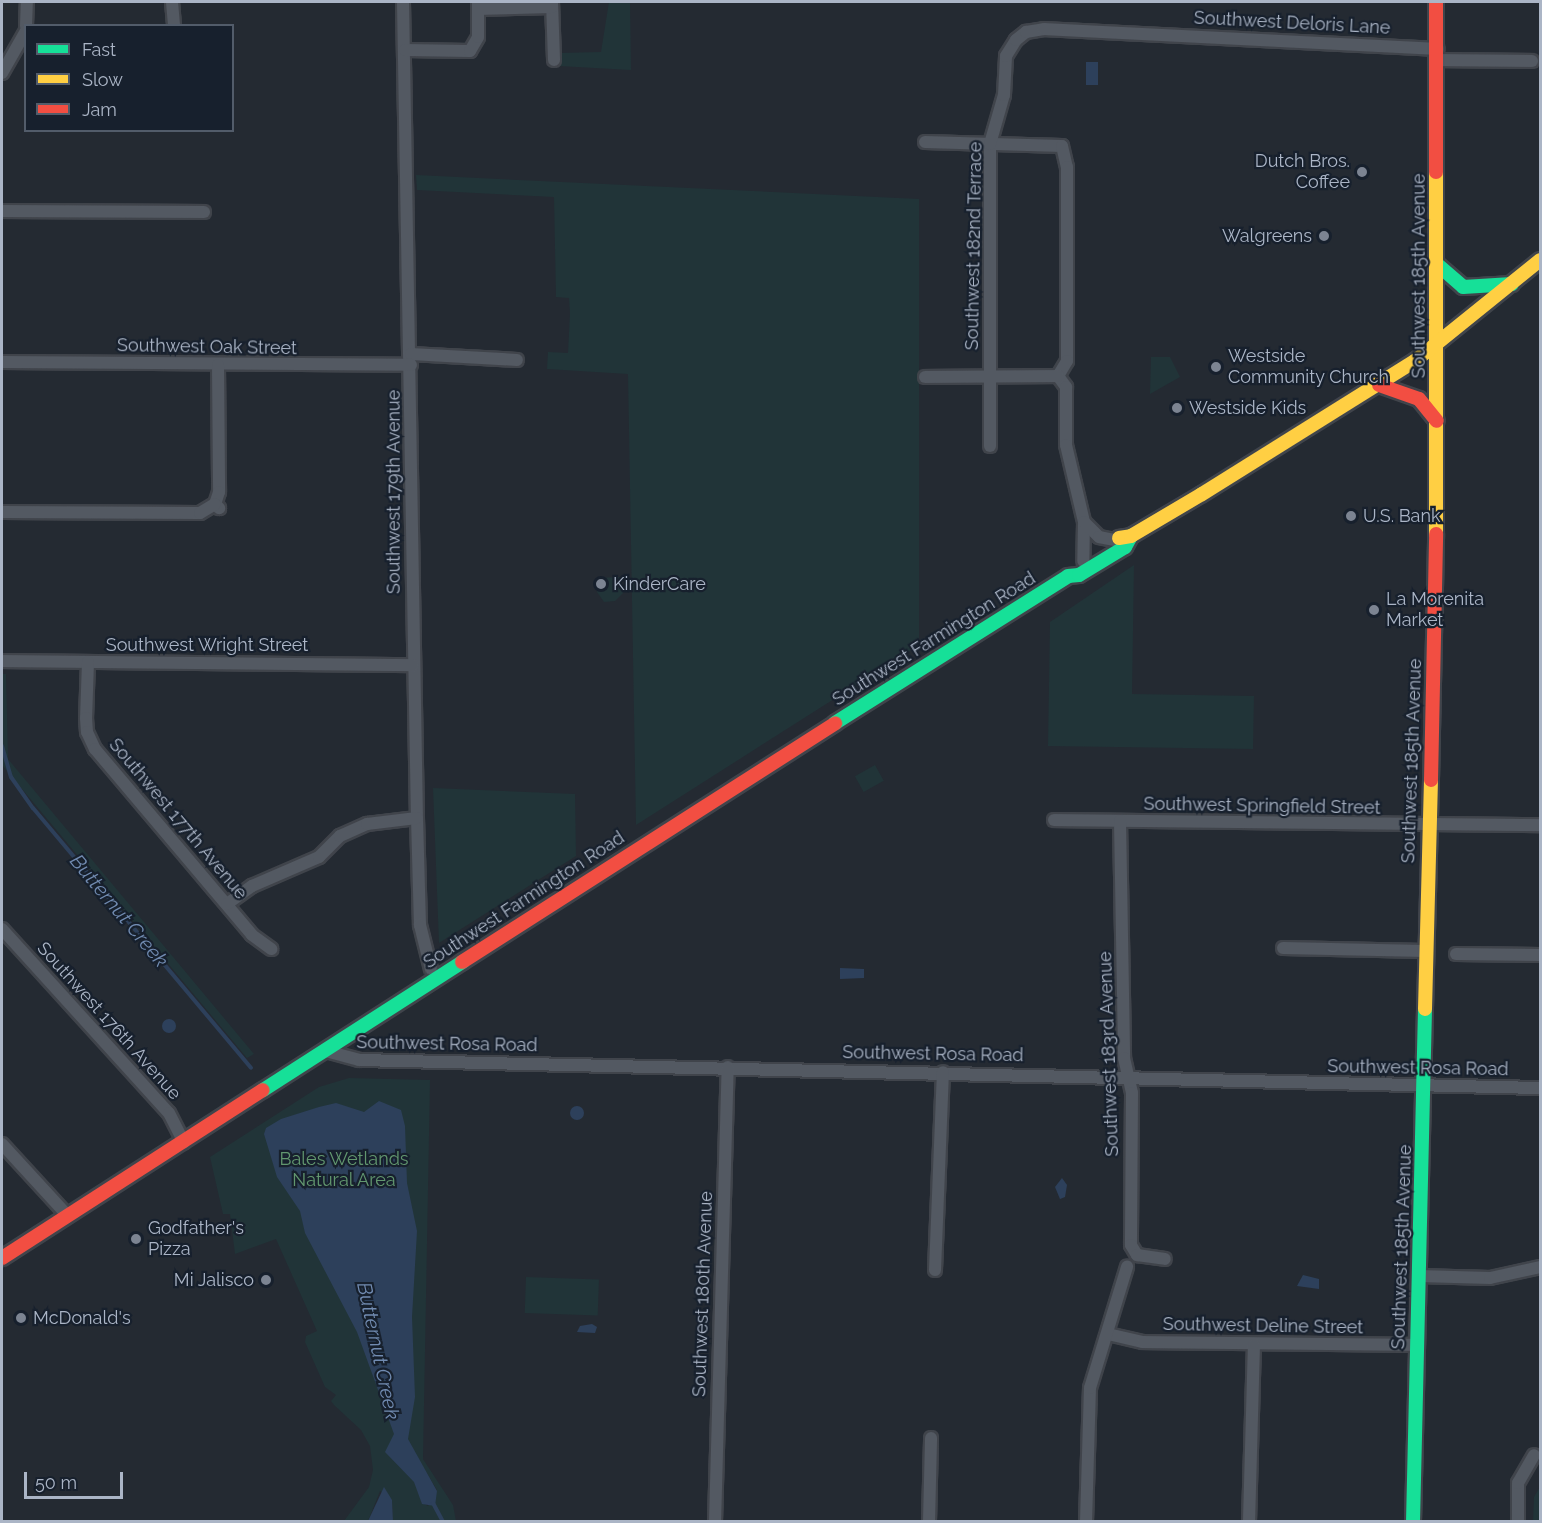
<!DOCTYPE html>
<style>
body{margin:0}
#map{position:relative;width:1542px;height:1523px;overflow:hidden;background:#242a32;font-family:Raleway,sans-serif}
div>[style]{position:absolute}
.green>*{inset:0;background:#213438;transform-origin:0 0}
.water>*{inset:0;background:#2d405b;transform-origin:0 0}
.round{border-radius:50%}
.stream>*{height:4px;margin:-2px;padding:0 2px;transform-origin:2px;border-radius:2px;background:#2d405b}
.roads{filter:drop-shadow(2px 0 #40444b) drop-shadow(-2px 0 #40444b) drop-shadow(0 2px #40444b) drop-shadow(0 -2px #40444b)}
.street>*{height:12px;margin:-6px;padding:0 6px;transform-origin:6px;border-radius:6px;background:#535962}
.fast>*{height:14px;margin:-7px;padding:0 7px;transform-origin:7px;border-radius:7px;background:#16e098}
.slow>*{height:14px;margin:-7px;padding:0 7px;transform-origin:7px;border-radius:7px;background:#ffcf43}
.jam>*{height:14px;margin:-7px;padding:0 7px;transform-origin:7px;border-radius:7px;background:#f24e42}
.dots>*{width:16px;height:16px;translate:-50% -50%;box-sizing:border-box;border:3px solid #17202d;border-radius:50%}
span{translate:-50% -50%;white-space:nowrap;text-align:center;line-height:1.15;-webkit-text-stroke:4.5px #17202d;paint-order:stroke}
.street-label{font-size:18px;color:#abb5c6}
.poi-label{font-size:18px;color:#abb5c6}
.right{translate:-100% -50%;text-align:right}
.left{translate:0 -50%;text-align:left}
.park-label{font-size:18px;color:#62976f}
.water-label{font-size:20px;color:#718bb1;font-style:italic}
.frame{position:absolute;inset:0;border:3px solid #abb5c6;pointer-events:none}
.legend{position:absolute;left:24px;top:24px;width:210px;height:108px;box-sizing:border-box;background:#17202d;border:2px solid #525c6a;margin:0;padding:8px 10px;list-style:none;font-size:18px;color:#abb5c6}
.legend li{display:flex;align-items:center;gap:12px;height:30px}
.legend b{width:30px;border:2px solid #525c6a}
.scale{position:absolute;left:24px;top:1472px;width:99px;height:27px;box-sizing:border-box;border:3px solid #abb5c6;border-top:0;padding-left:8px;font-size:18px;line-height:21px;white-space:nowrap;color:#abb5c6;-webkit-text-stroke:4px #17202d;paint-order:stroke}
</style>
<div id="map">
<div class="green">
<i style="clip-path:polygon(609px 2px,630px 2px,631px 70px,559px 66px,558px 53px,601px 52px)"></i>
<i style="clip-path:polygon(416px 175px,919px 199px,919px 645px,636px 825px,628px 374px,547px 369px,548px 352px,568px 353px,570px 313px,569px 298px,556px 297px,554px 197px,417px 190px)"></i>
<i style="clip-path:polygon(1151px 357px,1170px 357px,1180px 377px,1150px 394px)"></i>
<i style="clip-path:polygon(1134px 565px,1132px 694px,1254px 696px,1253px 749px,1048px 746px,1050px 622px)"></i>
<i style="clip-path:polygon(621px 577px,623px 593px,615px 601px,604px 602px,597px 592px,596px 578px)"></i>
<i style="clip-path:polygon(2px 674px,6px 674px,8px 759px,254px 1054px,247px 1058px,2px 765px)"></i>
<i style="left:875px;top:765px;width:18px;height:23px;rotate:61deg"></i>
<i style="clip-path:polygon(433px 788px,575px 794px,576px 856px,439px 943px)"></i>
<i style="clip-path:polygon(evenodd,349px 1078px,430px 1080px,423px 1459px,453px 1505px,456px 1521px,393px 1521px,392px 1500px,380px 1491px,368px 1521px,344px 1521px,369px 1487px,373px 1470px,370px 1446px,361px 1430px,334px 1405px,331px 1401px,336px 1395px,325px 1387px,305px 1342px,306px 1336px,317px 1331px,276px 1239px,235px 1254px,230px 1214px,223px 1214px,210px 1157px,319px 1087px,349px 1078px,422px 1465px,437px 1490px,428px 1506px,421px 1502px,422px 1465px)"></i>
<i style="left:526px;top:1277px;width:73px;height:36px;rotate:2deg"></i>
<i style="clip-path:polygon(1540px 1487px,1540px 1521px,1533px 1521px,1534px 1497px)"></i>
</div>
<div class="water">
<i style="left:1086px;top:62px;width:12px;height:23px"></i>
<i style="clip-path:polygon(840px 968px,864px 969px,864px 978px,840px 979px)"></i>
<i class="round" style="left:162px;top:1019px;width:14px;height:14px"></i>
<i style="clip-path:polygon(379px 1101px,401px 1110px,405px 1126px,407px 1183px,417px 1231px,412px 1317px,415px 1397px,408px 1439px,437px 1491px,435px 1506px,422px 1504px,414px 1482px,385px 1452px,394px 1434px,357px 1332px,305px 1233px,300px 1211px,277px 1177px,264px 1134px,266px 1128px,281px 1119px,319px 1107px,336px 1103px,364px 1112px)"></i>
<i class="round" style="left:570px;top:1106px;width:14px;height:14px"></i>
<i style="clip-path:polygon(1062px 1178px,1067px 1185px,1065px 1197px,1060px 1199px,1055px 1187px)"></i>
<i style="clip-path:polygon(1303px 1275px,1319px 1279px,1319px 1289px,1297px 1286px)"></i>
<i style="clip-path:polygon(592px 1324px,597px 1327px,595px 1333px,577px 1332px,580px 1326px)"></i>
<i style="clip-path:polygon(384px 1487px,392px 1500px,393px 1521px,368px 1521px)"></i>
</div>
<div class="stream">
<i style="left:2px;top:746px;width:32px;rotate:74deg"></i>
<i style="left:11px;top:777px;width:38px;rotate:55deg"></i>
<i style="left:33px;top:808px;width:339px;rotate:50deg"></i>
<i style="left:433px;top:1503px;width:21px;rotate:62deg"></i>
</div>
<div class="roads">
<div class="street">
<i style="left:172px;top:2px;width:24px;rotate:85deg"></i>
<i style="left:403px;top:2px;width:816px;rotate:89.02deg"></i>
<i style="left:417px;top:818px;width:107px;rotate:88.4deg"></i>
<i style="left:420px;top:925px;width:45px;rotate:76deg"></i>
<i style="left:552px;top:2px;width:58px;rotate:88deg"></i>
<i style="left:478px;top:9px;width:74px;rotate:-1.5deg"></i>
<i style="left:26px;top:26px;width:24px;rotate:-88deg"></i>
<i style="left:405px;top:50px;width:65px;rotate:0.9deg"></i>
<i style="left:470px;top:51px;width:16px;rotate:-60deg"></i>
<i style="left:478px;top:37px;width:35px;rotate:-90deg"></i>
<i style="left:1437px;top:60px;width:95px;rotate:0.6deg"></i>
<i style="left:2px;top:73px;width:48px;rotate:-60.3deg"></i>
<i style="left:925px;top:142px;width:137px;rotate:1.7deg"></i>
<i style="left:1062px;top:146px;width:22px;rotate:77deg"></i>
<i style="left:1067px;top:167px;width:194px;rotate:90deg"></i>
<i style="left:1067px;top:361px;width:17px;rotate:121deg"></i>
<i style="left:1058px;top:376px;width:14px;rotate:54deg"></i>
<i style="left:1066px;top:387px;width:58px;rotate:90deg"></i>
<i style="left:1066px;top:445px;width:79px;rotate:76.8deg"></i>
<i style="left:1084px;top:522px;width:39px;rotate:91deg"></i>
<i style="left:2px;top:211px;width:202px;rotate:0.3deg"></i>
<i style="left:411px;top:354px;width:106px;rotate:3.2deg"></i>
<i style="left:2px;top:362px;width:409px;rotate:0.4deg"></i>
<i style="left:218px;top:365px;width:127px;rotate:89.5deg"></i>
<i style="left:219px;top:492px;width:13px;rotate:108deg"></i>
<i style="left:215px;top:504px;width:6px;rotate:45deg"></i>
<i style="left:925px;top:377px;width:133px;rotate:-0.4deg"></i>
<i style="left:990px;top:446px;width:302px;rotate:-90deg"></i>
<i style="left:990px;top:144px;width:51px;rotate:-74.1deg"></i>
<i style="left:1004px;top:95px;width:39px;rotate:-87deg"></i>
<i style="left:1006px;top:56px;width:19px;rotate:-58deg"></i>
<i style="left:1016px;top:40px;width:13px;rotate:-39deg"></i>
<i style="left:1026px;top:32px;width:18px;rotate:-9deg"></i>
<i style="left:1044px;top:29px;width:394px;rotate:2.9deg"></i>
<i style="left:2px;top:512px;width:198px;rotate:0.3deg"></i>
<i style="left:200px;top:513px;width:17px;rotate:-31deg"></i>
<i style="left:1084px;top:522px;width:21px;rotate:45deg"></i>
<i style="left:1099px;top:537px;width:16px;rotate:11deg"></i>
<i style="left:2px;top:661px;width:411px;rotate:0.6deg"></i>
<i style="left:88px;top:662px;width:56px;rotate:92deg"></i>
<i style="left:86px;top:718px;width:14px;rotate:86deg"></i>
<i style="left:87px;top:732px;width:19px;rotate:65deg"></i>
<i style="left:95px;top:749px;width:243px;rotate:49.8deg"></i>
<i style="left:252px;top:935px;width:24px;rotate:36deg"></i>
<i style="left:1054px;top:820px;width:486px;rotate:0.6deg"></i>
<i style="left:1120px;top:821px;width:237px;rotate:89deg"></i>
<i style="left:1124px;top:1058px;width:36px;rotate:77deg"></i>
<i style="left:1132px;top:1093px;width:152px;rotate:90.4deg"></i>
<i style="left:1131px;top:1245px;width:12px;rotate:59deg"></i>
<i style="left:1137px;top:1255px;width:28px;rotate:8deg"></i>
<i style="left:227px;top:904px;width:31px;rotate:-36deg"></i>
<i style="left:252px;top:886px;width:73px;rotate:-23.4deg"></i>
<i style="left:319px;top:857px;width:30px;rotate:-45deg"></i>
<i style="left:340px;top:836px;width:30px;rotate:-24deg"></i>
<i style="left:367px;top:824px;width:50px;rotate:-6.8deg"></i>
<i style="left:2px;top:929px;width:248px;rotate:47.8deg"></i>
<i style="left:169px;top:1113px;width:33px;rotate:63deg"></i>
<i style="left:1283px;top:948px;width:142px;rotate:1.2deg"></i>
<i style="left:1456px;top:954px;width:84px;rotate:0.7deg"></i>
<i style="left:326px;top:1051px;width:34px;rotate:15deg"></i>
<i style="left:359px;top:1060px;width:1181px;rotate:1.36deg"></i>
<i style="left:2px;top:1144px;width:96px;rotate:47.5deg"></i>
<i style="left:935px;top:1270px;width:198px;rotate:-87.7deg"></i>
<i style="left:1419px;top:1276px;width:71px;rotate:1.6deg"></i>
<i style="left:1490px;top:1278px;width:51px;rotate:-12.4deg"></i>
<i style="left:1108px;top:1334px;width:36px;rotate:13deg"></i>
<i style="left:1143px;top:1342px;width:275px;rotate:0.6deg"></i>
<i style="left:715px;top:1522px;width:455px;rotate:-88.4deg"></i>
<i style="left:929px;top:1522px;width:84px;rotate:-88.6deg"></i>
<i style="left:1086px;top:1522px;width:134px;rotate:-88.3deg"></i>
<i style="left:1090px;top:1388px;width:127px;rotate:-73deg"></i>
<i style="left:1249px;top:1522px;width:177px;rotate:-88.4deg"></i>
<i style="left:1518px;top:1522px;width:39px;rotate:-90deg"></i>
<i style="left:1518px;top:1483px;width:32px;rotate:-60deg"></i>
</div>
<div class="fast">
<i style="left:1438px;top:265px;width:33px;rotate:41deg"></i>
<i style="left:1463px;top:287px;width:49px;rotate:-3.5deg"></i>
<i style="left:835px;top:723px;width:275px;rotate:-32.2deg"></i>
<i style="left:1068px;top:576px;width:11px;rotate:-5deg"></i>
<i style="left:1079px;top:575px;width:54px;rotate:-31.3deg"></i>
<i style="left:1125px;top:547px;width:13px;rotate:-61deg"></i>
<i style="left:263px;top:1090px;width:237px;rotate:-32.7deg"></i>
<i style="left:1413px;top:1522px;width:513px;rotate:-88.66deg"></i>
</div>
<div class="slow">
<i style="left:1436px;top:172px;width:362px;rotate:90deg"></i>
<i style="left:1119px;top:538px;width:12px;rotate:-9deg"></i>
<i style="left:1131px;top:536px;width:82px;rotate:-30.6deg"></i>
<i style="left:1202px;top:494px;width:251px;rotate:-32deg"></i>
<i style="left:1415px;top:361px;width:161px;rotate:-38.9deg"></i>
<i style="left:1425px;top:1009px;width:229px;rotate:-88.5deg"></i>
</div>
<div class="jam">
<i style="left:1436px;top:2px;width:170px;rotate:90deg"></i>
<i style="left:1379px;top:385px;width:42px;rotate:19.3deg"></i>
<i style="left:1419px;top:399px;width:28px;rotate:51deg"></i>
<i style="left:1431px;top:780px;width:246px;rotate:-88.8deg"></i>
<i style="left:462px;top:962px;width:443px;rotate:-32.6deg"></i>
<i style="left:2px;top:1258px;width:310px;rotate:-32.8deg"></i>
</div>
</div>
<div class="dots">
<i style="left:1362px;top:172px;background:#7c8492"></i>
<i style="left:1324px;top:236px;background:#7c8492"></i>
<i style="left:1216px;top:367px;background:#7c8492"></i>
<i style="left:1177px;top:408px;background:#7c8492"></i>
<i style="left:1351px;top:516px;background:#7c8492"></i>
<i style="left:601px;top:584px;background:#7c8492"></i>
<i style="left:1374px;top:610px;background:#7c8492"></i>
<i style="left:136px;top:1239px;background:#7c8492"></i>
<i style="left:266px;top:1280px;background:#7c8492"></i>
<i style="left:21px;top:1318px;background:#7c8492"></i>
</div>
<div class="street-label">
<span style="left:1292px;top:23px;rotate:3deg">Southwest Deloris Lane</span>
<span style="left:974px;top:246px;rotate:-89deg">Southwest 182nd Terrace</span>
<span style="left:1419px;top:276px;rotate:-90deg">Southwest 185th Avenue</span>
<span style="left:207px;top:347px;rotate:1deg">Southwest Oak Street</span>
<span style="left:394px;top:492px;rotate:-90deg">Southwest 179th Avenue</span>
<span style="left:934px;top:639px;rotate:-32deg">Southwest Farmington Road</span>
<span style="left:207px;top:645px">Southwest Wright Street</span>
<span style="left:1412px;top:761px;rotate:-88deg">Southwest 185th Avenue</span>
<span style="left:1262px;top:806px;rotate:1deg">Southwest Springfield Street</span>
<span style="left:178px;top:819px;rotate:50deg">Southwest 177th Avenue</span>
<span style="left:524px;top:900px;rotate:-33deg">Southwest Farmington Road</span>
<span style="left:109px;top:1021px;rotate:48deg">Southwest 176th Avenue</span>
<span style="left:447px;top:1044px;rotate:1deg">Southwest Rosa Road</span>
<span style="left:933px;top:1054px;rotate:1deg">Southwest Rosa Road</span>
<span style="left:1109px;top:1054px;rotate:-92deg">Southwest 183rd Avenue</span>
<span style="left:1418px;top:1068px;rotate:1deg">Southwest Rosa Road</span>
<span style="left:1402px;top:1247px;rotate:-88deg">Southwest 185th Avenue</span>
<span style="left:703px;top:1294px;rotate:-88deg">Southwest 180th Avenue</span>
<span style="left:1263px;top:1326px;rotate:1deg">Southwest Deline Street</span>
</div>
<div class="poi-label">
<span class="right" style="left:1350px;top:172px">Dutch Bros.<br>Coffee</span>
<span class="right" style="left:1312px;top:236px">Walgreens</span>
<span class="left" style="left:1228px;top:367px">Westside<br>Community Church</span>
<span class="left" style="left:1189px;top:408px">Westside Kids</span>
<span class="left" style="left:1363px;top:516px">U.S. Bank</span>
<span class="left" style="left:613px;top:584px">KinderCare</span>
<span class="left" style="left:1386px;top:610px">La Morenita<br>Market</span>
<span class="left" style="left:148px;top:1239px">Godfather's<br>Pizza</span>
<span class="right" style="left:254px;top:1280px">Mi Jalisco</span>
<span class="left" style="left:33px;top:1318px">McDonald's</span>
</div>
<div class="park-label">
<span style="left:344px;top:1170px">Bales Wetlands<br>Natural Area</span>
</div>
<div class="water-label">
<span style="left:119px;top:911px;rotate:50deg">Butternut Creek</span>
<span style="left:378px;top:1351px;rotate:78deg">Butternut Creek</span>
</div>
<div class="frame"></div>
<ul class="legend">
<li><b style="height:8px;background:#16e098"></b>Fast</li>
<li><b style="height:8px;background:#ffcf43"></b>Slow</li>
<li><b style="height:8px;background:#f24e42"></b>Jam</li>
</ul>
<div class="scale">50 m</div>
</div>
